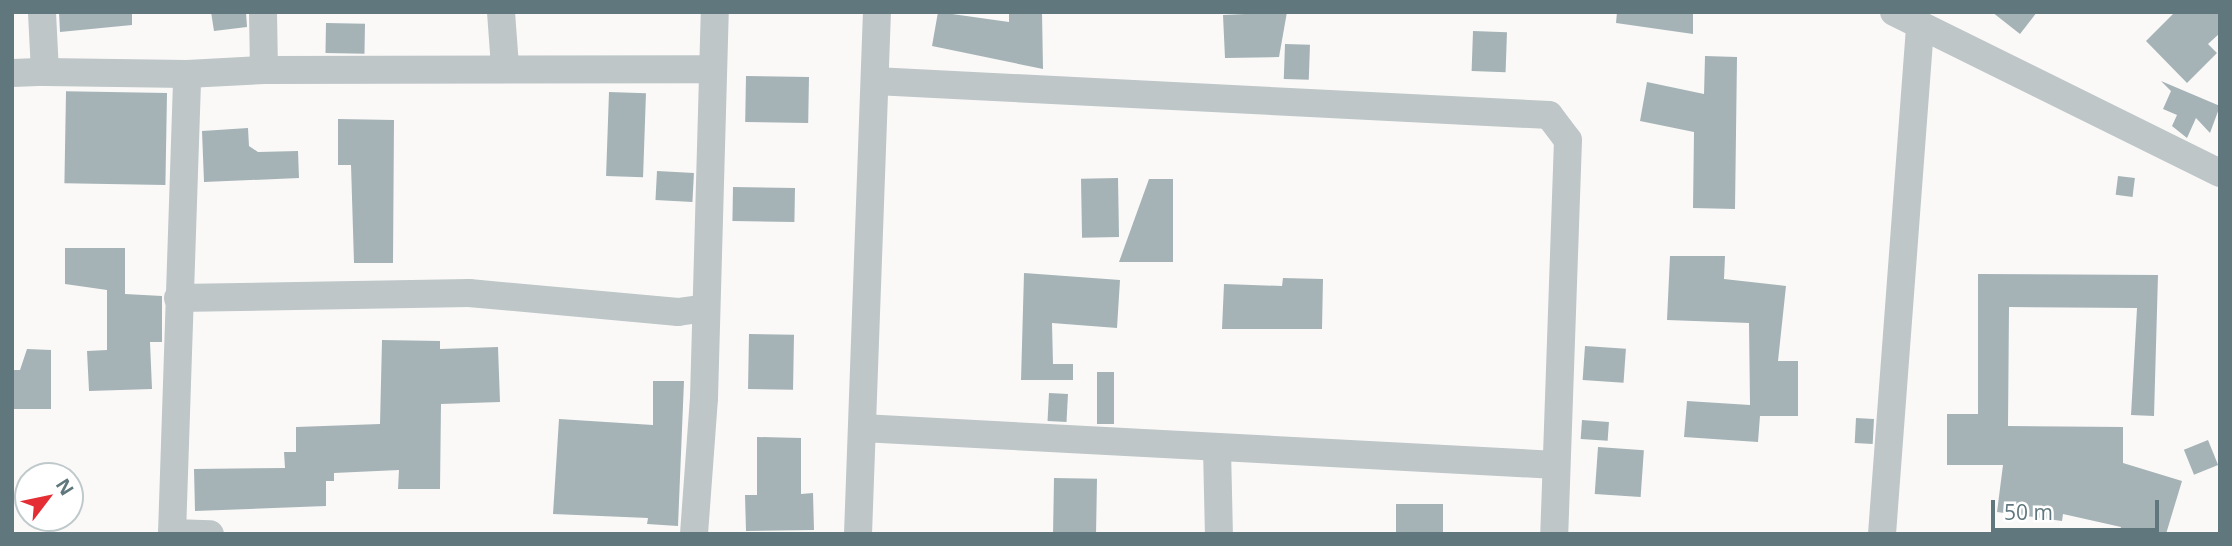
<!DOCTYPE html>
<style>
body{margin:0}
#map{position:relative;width:2232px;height:546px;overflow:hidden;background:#faf9f8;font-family:"Open Sans",sans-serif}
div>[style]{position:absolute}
.building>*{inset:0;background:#a5b3b6;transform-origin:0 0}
.minor>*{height:28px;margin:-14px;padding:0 14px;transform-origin:14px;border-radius:14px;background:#bec6c8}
span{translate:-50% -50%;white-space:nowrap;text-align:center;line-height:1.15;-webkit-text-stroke:7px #fff;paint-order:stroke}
.frame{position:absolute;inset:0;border:14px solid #60787d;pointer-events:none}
.north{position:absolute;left:14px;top:462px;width:70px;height:70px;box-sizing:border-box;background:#fff;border:2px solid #bfc9cb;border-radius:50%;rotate:58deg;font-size:19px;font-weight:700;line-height:28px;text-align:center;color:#60787d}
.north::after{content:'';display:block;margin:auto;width:24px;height:32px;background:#e42e33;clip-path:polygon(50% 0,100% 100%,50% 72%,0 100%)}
.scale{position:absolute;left:1991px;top:500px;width:168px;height:32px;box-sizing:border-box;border:4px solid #60787d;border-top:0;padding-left:9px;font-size:21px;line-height:24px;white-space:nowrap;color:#60787d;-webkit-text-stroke:5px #fff;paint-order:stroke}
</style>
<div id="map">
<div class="building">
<i style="clip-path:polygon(59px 12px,132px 12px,132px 25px,60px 32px)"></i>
<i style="clip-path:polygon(211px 12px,246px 12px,247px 27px,214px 31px)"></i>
<i style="clip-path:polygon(938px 12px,1009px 22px,1009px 12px,1042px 12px,1043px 69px,932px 46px)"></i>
<i style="clip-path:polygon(1287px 12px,1279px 57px,1225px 58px,1223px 15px)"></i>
<i style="clip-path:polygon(1617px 12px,1693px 12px,1693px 34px,1616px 23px)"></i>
<i style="clip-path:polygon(1992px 12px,2037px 12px,2020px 34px)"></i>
<i style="clip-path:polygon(2175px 12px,2220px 12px,2220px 33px,2208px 44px,2217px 53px,2187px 83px,2146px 41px)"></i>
<i style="left:326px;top:23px;width:39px;height:30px;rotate:1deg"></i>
<i style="left:1473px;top:31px;width:34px;height:40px;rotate:2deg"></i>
<i style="left:1285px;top:44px;width:25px;height:35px;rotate:2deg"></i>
<i style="clip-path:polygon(1705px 56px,1737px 57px,1735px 209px,1693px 208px,1694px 132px,1640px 121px,1647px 82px,1704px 94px)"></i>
<i style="left:746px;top:76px;width:63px;height:46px;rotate:1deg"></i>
<i style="clip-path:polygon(2161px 81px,2220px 106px,2210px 133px,2196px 118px,2187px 138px,2172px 126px,2177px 115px,2163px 109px,2171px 91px)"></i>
<i style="left:609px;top:92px;width:37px;height:84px;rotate:2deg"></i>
<i style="left:167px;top:93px;width:92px;height:101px;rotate:91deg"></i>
<i style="clip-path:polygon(338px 119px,394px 120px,393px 263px,354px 263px,351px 165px,338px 165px)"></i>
<i style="clip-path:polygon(248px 128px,249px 146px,258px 152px,298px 151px,299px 178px,204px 182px,202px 131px)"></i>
<i style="left:657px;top:171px;width:37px;height:29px;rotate:3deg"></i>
<i style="left:2118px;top:176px;width:17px;height:19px;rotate:7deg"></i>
<i style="left:1118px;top:178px;width:59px;height:37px;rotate:89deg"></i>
<i style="clip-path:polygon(1149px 179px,1173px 179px,1173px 262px,1119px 262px)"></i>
<i style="left:733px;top:187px;width:62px;height:34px;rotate:1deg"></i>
<i style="clip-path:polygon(65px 248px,125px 248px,125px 294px,162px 296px,162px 342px,150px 342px,152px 389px,89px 391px,87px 351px,107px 350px,107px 290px,65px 284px)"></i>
<i style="clip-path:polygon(1670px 256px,1725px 256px,1724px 279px,1786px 286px,1778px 361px,1798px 361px,1798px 416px,1760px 416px,1758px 442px,1684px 437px,1687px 401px,1750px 405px,1749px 323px,1667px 320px)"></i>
<i style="clip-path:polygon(1024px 273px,1120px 280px,1117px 328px,1052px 323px,1053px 364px,1073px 364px,1073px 380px,1021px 380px)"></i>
<i style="clip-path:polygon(1978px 274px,2158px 275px,2154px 416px,2131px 415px,2137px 308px,2009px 307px,2008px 426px,2123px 427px,2123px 463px,2182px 481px,2166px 534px,2119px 534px,2121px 527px,2063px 514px,2062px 521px,1997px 512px,2003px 465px,1947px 465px,1947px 414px,1978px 414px)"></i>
<i style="clip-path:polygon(1283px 278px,1323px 279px,1322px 329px,1222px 329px,1224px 284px,1282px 286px)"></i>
<i style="left:749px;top:334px;width:45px;height:55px;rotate:1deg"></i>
<i style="clip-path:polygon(382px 340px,440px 341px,440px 349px,498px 347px,500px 402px,441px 404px,440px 489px,398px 489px,399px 470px,334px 473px,334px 481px,326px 481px,326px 506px,195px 511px,194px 469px,285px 468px,284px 452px,296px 452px,296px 427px,380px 424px)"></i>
<i style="left:1585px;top:346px;width:41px;height:34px;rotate:4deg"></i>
<i style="clip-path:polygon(27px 349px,51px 350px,51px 409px,12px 409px,12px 370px,20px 370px)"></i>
<i style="left:1097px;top:372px;width:17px;height:52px"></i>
<i style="clip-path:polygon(653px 381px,684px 381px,678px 526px,647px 524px,648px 518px,553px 514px,559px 419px,653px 425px)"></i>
<i style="left:1049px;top:393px;width:19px;height:28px;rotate:3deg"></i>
<i style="left:1856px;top:418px;width:18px;height:25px;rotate:3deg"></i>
<i style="left:1582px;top:420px;width:27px;height:19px;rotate:4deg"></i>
<i style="clip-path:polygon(757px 437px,801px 438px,801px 494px,813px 493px,814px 530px,746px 531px,745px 495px,757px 495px)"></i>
<i style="left:2208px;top:440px;width:27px;height:26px;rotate:68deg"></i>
<i style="left:1598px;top:447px;width:46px;height:47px;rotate:4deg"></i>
<i style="left:1054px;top:478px;width:43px;height:56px;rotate:1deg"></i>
<i style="left:1396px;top:504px;width:47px;height:30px"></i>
</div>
<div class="minor">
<i style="left:501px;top:12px;width:55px;rotate:85.8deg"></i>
<i style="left:1894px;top:12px;width:364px;rotate:26.3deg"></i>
<i style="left:264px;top:70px;width:448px;rotate:-0.1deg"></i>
<i style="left:45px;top:72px;width:142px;rotate:0.8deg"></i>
<i style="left:12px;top:73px;width:33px;rotate:-2deg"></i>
<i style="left:45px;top:72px;width:60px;rotate:-92.9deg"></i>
<i style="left:875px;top:81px;width:675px;rotate:2.89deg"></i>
<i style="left:1549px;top:115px;width:31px;rotate:53deg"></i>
<i style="left:1568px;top:140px;width:394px;rotate:92deg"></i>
<i style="left:178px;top:298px;width:291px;rotate:-1deg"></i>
<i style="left:469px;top:293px;width:210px;rotate:5.2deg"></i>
<i style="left:678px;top:312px;width:27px;rotate:-8deg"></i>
<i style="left:862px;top:428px;width:695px;rotate:3.05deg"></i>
<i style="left:1217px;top:449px;width:85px;rotate:88.7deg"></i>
<i style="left:172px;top:533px;width:38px;rotate:2deg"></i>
<i style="left:172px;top:534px;width:460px;rotate:-88.1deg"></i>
<i style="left:187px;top:74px;width:77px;rotate:-3deg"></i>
<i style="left:264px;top:70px;width:58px;rotate:-91deg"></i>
<i style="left:694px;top:534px;width:136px;rotate:-85.8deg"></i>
<i style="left:704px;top:398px;width:386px;rotate:-88.4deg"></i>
<i style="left:858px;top:534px;width:522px;rotate:-87.92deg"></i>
<i style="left:1882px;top:534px;width:508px;rotate:-85.71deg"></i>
</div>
<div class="frame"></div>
<div class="north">N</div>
<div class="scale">50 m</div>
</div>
